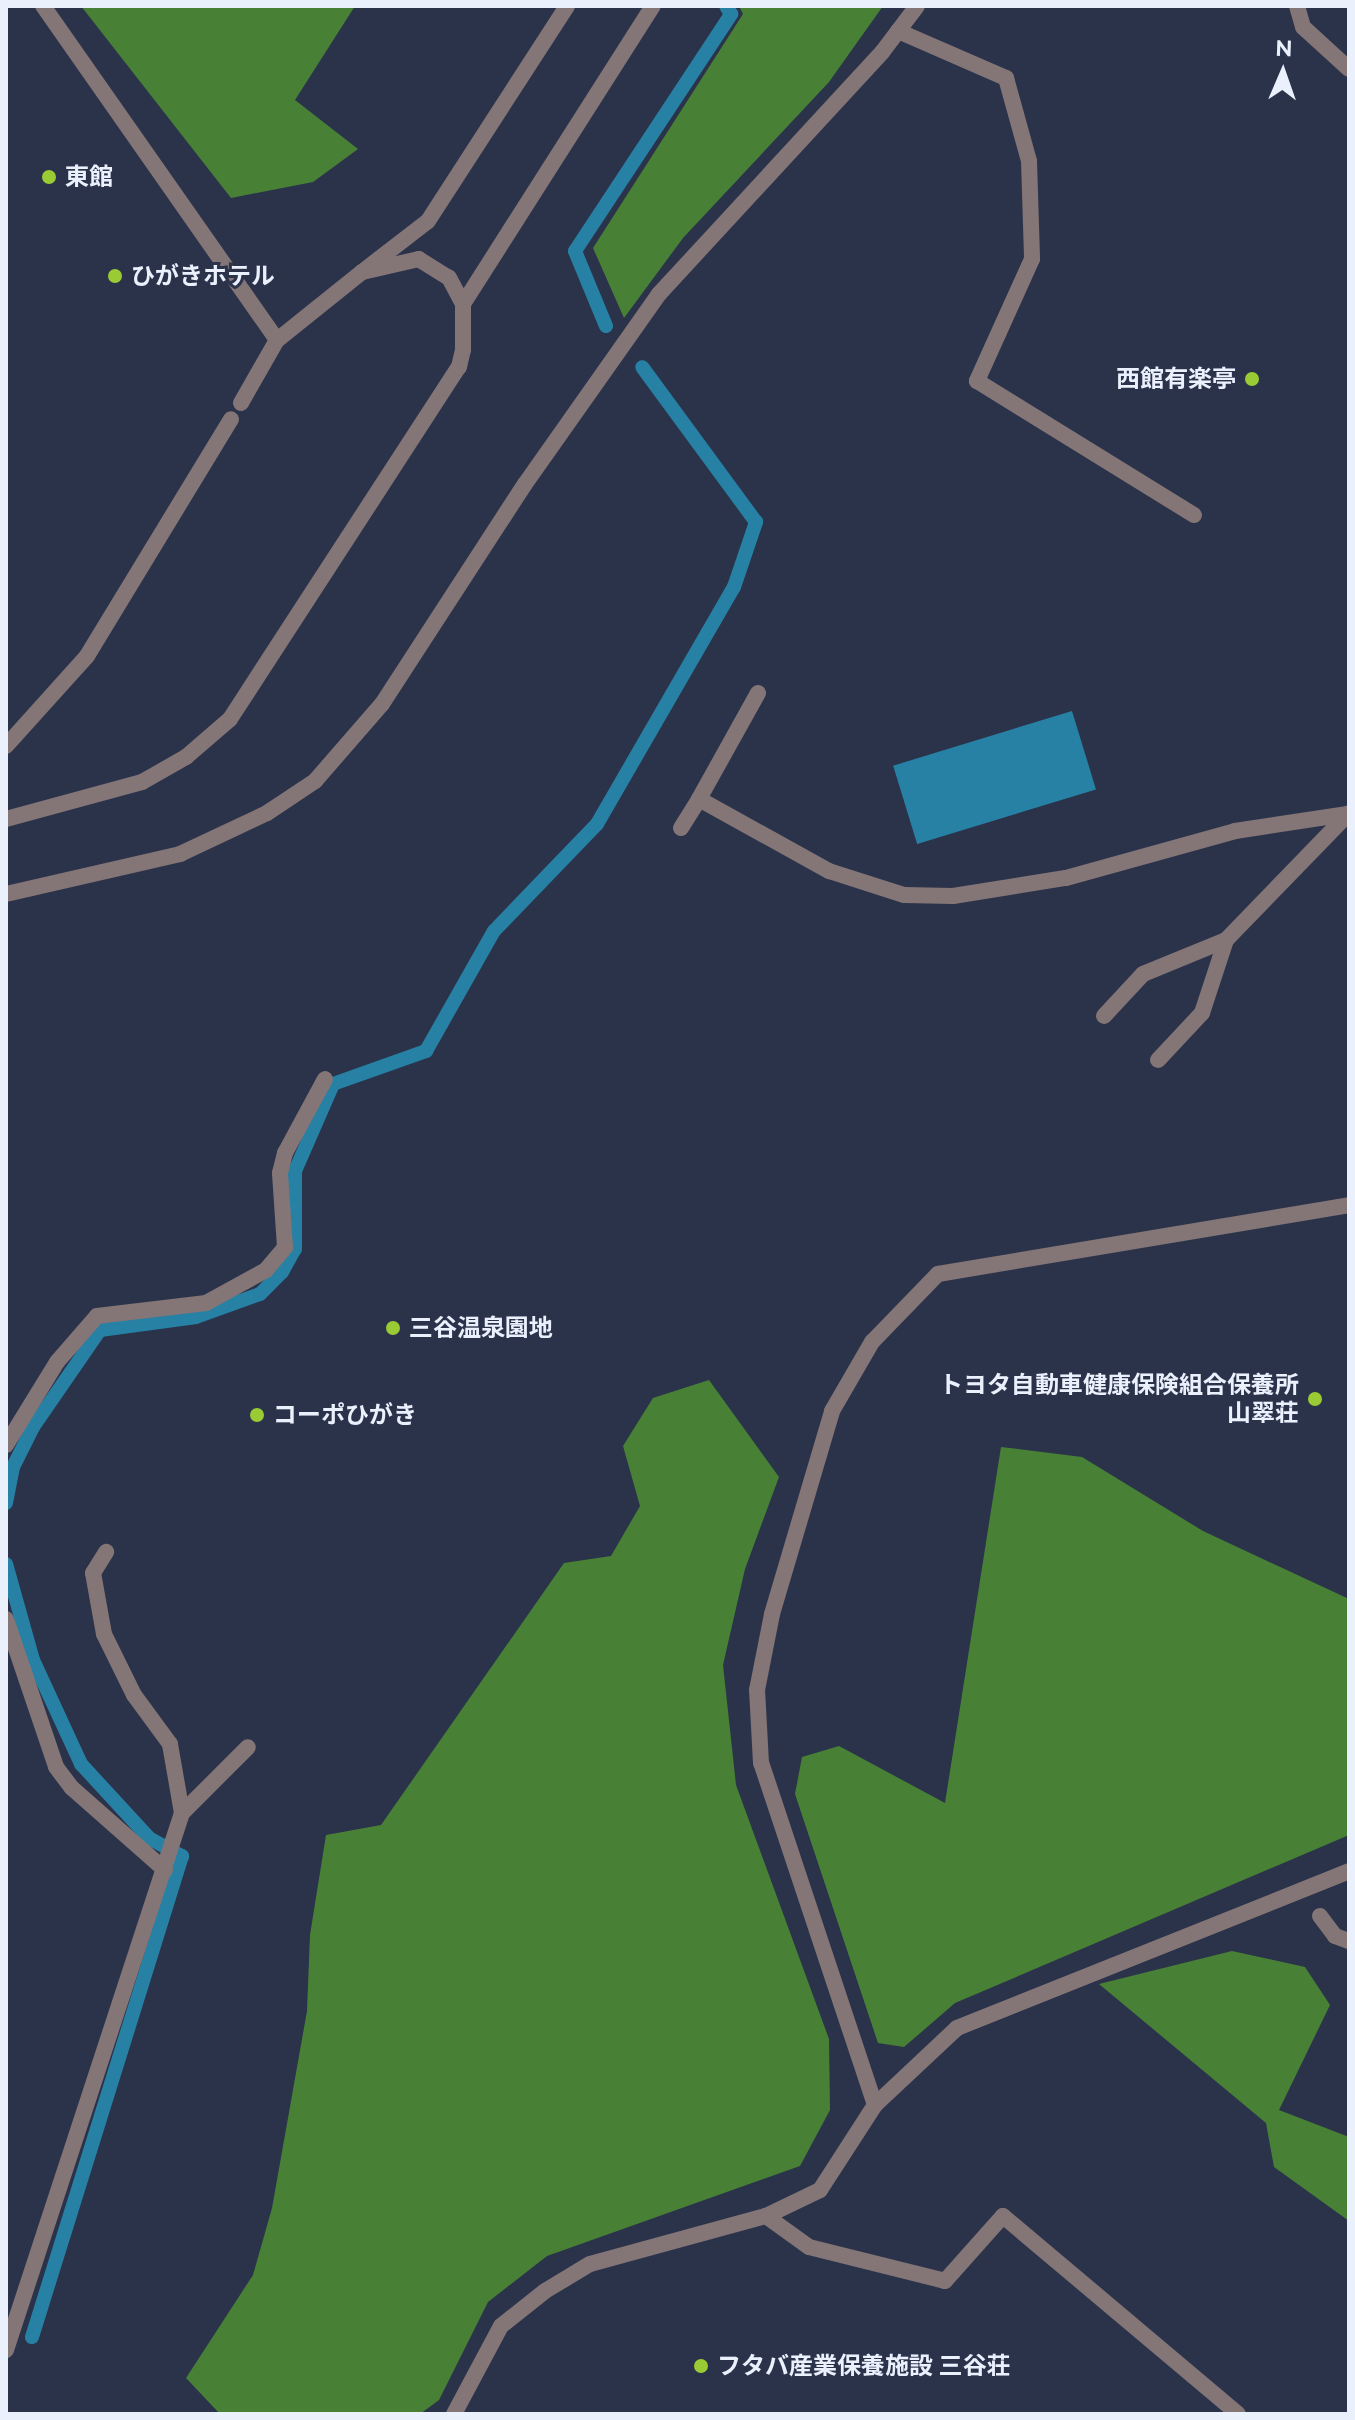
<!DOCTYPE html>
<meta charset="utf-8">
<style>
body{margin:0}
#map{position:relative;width:1355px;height:2420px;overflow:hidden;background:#2b334b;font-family:Raleway,"Noto Sans JP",sans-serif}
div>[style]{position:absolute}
.forest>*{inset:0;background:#488036}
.water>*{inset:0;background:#2781a4;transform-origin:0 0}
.stream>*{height:14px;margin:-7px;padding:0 7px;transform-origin:7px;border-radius:7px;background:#2781a4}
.service>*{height:16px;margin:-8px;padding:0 8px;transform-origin:8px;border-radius:8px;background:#847576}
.minor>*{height:16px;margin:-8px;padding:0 8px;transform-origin:8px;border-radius:8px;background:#847576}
.dots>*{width:22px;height:22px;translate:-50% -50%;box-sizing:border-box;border:4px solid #2b334b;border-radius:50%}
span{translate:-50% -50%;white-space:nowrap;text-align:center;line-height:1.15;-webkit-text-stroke:6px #2b334b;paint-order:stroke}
.poi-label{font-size:24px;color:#ebf0fd;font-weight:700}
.left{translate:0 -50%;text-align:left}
.right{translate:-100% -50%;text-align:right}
.frame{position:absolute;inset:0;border:8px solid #ebf0fd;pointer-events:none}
.north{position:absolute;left:1243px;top:32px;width:80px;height:80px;-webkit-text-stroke:6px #2b334b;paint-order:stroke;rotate:2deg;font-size:22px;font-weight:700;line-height:32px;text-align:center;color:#ebf0fd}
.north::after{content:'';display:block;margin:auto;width:28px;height:36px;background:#ebf0fd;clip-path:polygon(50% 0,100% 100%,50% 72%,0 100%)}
</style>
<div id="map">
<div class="forest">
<i style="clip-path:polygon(81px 6px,355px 6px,295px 100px,358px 149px,313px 182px,231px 198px)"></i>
<i style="clip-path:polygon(739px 6px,883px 6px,829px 82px,683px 238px,624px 318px,593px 248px,743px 14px)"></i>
<i style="clip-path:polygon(709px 1380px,779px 1477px,745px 1569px,723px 1665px,736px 1785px,829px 2039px,830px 2110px,800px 2166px,547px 2256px,488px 2302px,439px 2400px,420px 2414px,220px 2414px,186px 2378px,253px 2275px,272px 2208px,307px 2011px,310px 1935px,326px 1835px,381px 1825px,564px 1563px,611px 1556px,640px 1506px,623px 1446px,653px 1398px)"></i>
<i style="clip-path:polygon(1001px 1447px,1082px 1457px,1203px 1531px,1349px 1599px,1349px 1835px,955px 2003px,904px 2047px,878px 2043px,795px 1794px,802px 1757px,839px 1746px,945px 1803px)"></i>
<i style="clip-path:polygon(1232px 1951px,1305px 1967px,1330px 2005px,1279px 2110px,1349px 2137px,1349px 2221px,1274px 2167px,1266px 2123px,1099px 1984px)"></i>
</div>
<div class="water">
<i style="left:1072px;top:711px;width:82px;height:187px;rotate:73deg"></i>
</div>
<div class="stream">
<i style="left:606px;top:326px;width:81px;rotate:-112.5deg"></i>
<i style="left:575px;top:251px;width:284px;rotate:-56.6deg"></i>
<i style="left:731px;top:14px;width:9px;rotate:-122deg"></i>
<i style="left:6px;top:1503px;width:37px;rotate:-79deg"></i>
<i style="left:13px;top:1467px;width:45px;rotate:-63.4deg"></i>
<i style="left:33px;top:1427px;width:118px;rotate:-55.4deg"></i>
<i style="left:100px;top:1330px;width:97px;rotate:-7.7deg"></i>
<i style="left:196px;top:1317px;width:68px;rotate:-19.8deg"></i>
<i style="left:260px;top:1294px;width:31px;rotate:-45deg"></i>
<i style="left:282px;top:1272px;width:26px;rotate:-61deg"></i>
<i style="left:295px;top:1249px;width:78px;rotate:-90deg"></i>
<i style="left:295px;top:1171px;width:95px;rotate:-66.4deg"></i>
<i style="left:333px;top:1084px;width:99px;rotate:-19.5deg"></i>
<i style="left:426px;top:1051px;width:138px;rotate:-60.5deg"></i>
<i style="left:494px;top:931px;width:149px;rotate:-46.1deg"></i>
<i style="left:597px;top:824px;width:274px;rotate:-60deg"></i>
<i style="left:734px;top:587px;width:69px;rotate:-71.3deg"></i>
<i style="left:756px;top:522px;width:192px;rotate:-126.3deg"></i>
<i style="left:6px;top:1564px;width:100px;rotate:74.3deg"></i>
<i style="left:33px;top:1660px;width:115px;rotate:65.2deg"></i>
<i style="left:81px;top:1764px;width:100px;rotate:47.4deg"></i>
<i style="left:149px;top:1838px;width:38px;rotate:29deg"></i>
<i style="left:182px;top:1856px;width:504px;rotate:107.32deg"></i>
</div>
<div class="service">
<i style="left:898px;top:31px;width:118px;rotate:23.5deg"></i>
<i style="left:1006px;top:78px;width:86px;rotate:74.5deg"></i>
<i style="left:1029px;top:161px;width:98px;rotate:88.2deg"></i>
<i style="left:1032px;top:259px;width:134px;rotate:114.3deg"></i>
<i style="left:977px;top:381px;width:255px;rotate:31.7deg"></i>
<i style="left:362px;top:272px;width:83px;rotate:-37.7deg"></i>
<i style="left:428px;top:221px;width:256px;rotate:-57.1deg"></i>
<i style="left:463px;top:304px;width:353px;rotate:-57.5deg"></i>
<i style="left:241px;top:403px;width:73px;rotate:-60.3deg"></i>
<i style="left:758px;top:693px;width:121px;rotate:119.1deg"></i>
<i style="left:699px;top:799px;width:149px;rotate:29deg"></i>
<i style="left:829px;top:871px;width:79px;rotate:17.7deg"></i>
<i style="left:904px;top:895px;width:49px;rotate:1.2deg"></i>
<i style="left:953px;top:896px;width:114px;rotate:-9.1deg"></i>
<i style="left:1066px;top:878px;width:175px;rotate:-15.5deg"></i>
<i style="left:1235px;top:831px;width:114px;rotate:-8.6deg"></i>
<i style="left:6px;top:746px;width:121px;rotate:-48deg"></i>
<i style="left:87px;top:656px;width:277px;rotate:-58.7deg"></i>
<i style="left:681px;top:828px;width:34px;rotate:-58deg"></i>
<i style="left:1104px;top:1016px;width:57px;rotate:-47.1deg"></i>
<i style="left:1143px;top:974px;width:90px;rotate:-22.3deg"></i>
<i style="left:1158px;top:1060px;width:64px;rotate:-46.9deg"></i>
<i style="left:1202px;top:1013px;width:77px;rotate:-71.8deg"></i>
<i style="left:1226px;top:940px;width:177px;rotate:-45.9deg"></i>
<i style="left:6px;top:1445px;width:97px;rotate:-58.4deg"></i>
<i style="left:57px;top:1362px;width:61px;rotate:-49deg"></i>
<i style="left:97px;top:1316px;width:110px;rotate:-6.8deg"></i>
<i style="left:206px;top:1303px;width:68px;rotate:-28.8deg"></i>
<i style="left:266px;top:1270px;width:30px;rotate:-50deg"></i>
<i style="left:285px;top:1247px;width:74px;rotate:-93.9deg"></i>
<i style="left:280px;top:1173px;width:21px;rotate:-76deg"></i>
<i style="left:285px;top:1153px;width:84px;rotate:-61.6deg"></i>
<i style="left:6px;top:1619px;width:156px;rotate:71.3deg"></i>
<i style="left:56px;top:1767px;width:26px;rotate:53deg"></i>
<i style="left:72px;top:1788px;width:124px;rotate:41.4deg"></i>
<i style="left:182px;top:1813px;width:93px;rotate:-45deg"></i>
<i style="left:1320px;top:1916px;width:25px;rotate:53deg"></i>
<i style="left:1335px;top:1936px;width:15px;rotate:20deg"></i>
<i style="left:875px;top:2105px;width:112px;rotate:-43.2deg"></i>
<i style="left:957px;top:2028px;width:422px;rotate:-21.8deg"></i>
<i style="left:766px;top:2216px;width:53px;rotate:35.8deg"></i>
<i style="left:809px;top:2247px;width:140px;rotate:14deg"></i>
<i style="left:945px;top:2281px;width:87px;rotate:-48.3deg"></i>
<i style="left:1003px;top:2216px;width:307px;rotate:40.1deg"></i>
<i style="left:6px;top:2350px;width:565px;rotate:-71.85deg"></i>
<i style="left:182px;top:1813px;width:70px;rotate:-99.9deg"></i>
<i style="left:170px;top:1744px;width:61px;rotate:-126.3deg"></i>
<i style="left:134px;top:1695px;width:68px;rotate:-116.2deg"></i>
<i style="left:104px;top:1634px;width:62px;rotate:-100.2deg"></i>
<i style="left:93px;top:1573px;width:25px;rotate:-58deg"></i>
</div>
<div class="minor">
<i style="left:1297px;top:6px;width:22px;rotate:74deg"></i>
<i style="left:1303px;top:27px;width:62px;rotate:42.4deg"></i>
<i style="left:6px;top:819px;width:141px;rotate:-15.2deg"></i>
<i style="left:142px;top:782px;width:51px;rotate:-29.6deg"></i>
<i style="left:186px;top:757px;width:58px;rotate:-40.8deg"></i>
<i style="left:230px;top:719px;width:420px;rotate:-57deg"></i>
<i style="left:459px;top:367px;width:17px;rotate:-77deg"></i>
<i style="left:463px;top:350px;width:46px;rotate:-90deg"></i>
<i style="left:463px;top:304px;width:30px;rotate:-118deg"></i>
<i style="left:449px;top:278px;width:36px;rotate:-148deg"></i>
<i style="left:419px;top:259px;width:58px;rotate:167.2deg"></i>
<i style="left:362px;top:272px;width:109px;rotate:141.3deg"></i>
<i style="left:277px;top:340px;width:408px;rotate:-125deg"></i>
<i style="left:6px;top:894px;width:179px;rotate:-12.9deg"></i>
<i style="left:180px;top:854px;width:96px;rotate:-25.2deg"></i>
<i style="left:267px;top:813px;width:58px;rotate:-33.7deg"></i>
<i style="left:315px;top:781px;width:102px;rotate:-49deg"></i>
<i style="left:382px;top:704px;width:262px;rotate:-57deg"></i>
<i style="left:525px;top:484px;width:232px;rotate:-54.8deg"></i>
<i style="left:659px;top:294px;width:330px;rotate:-47.3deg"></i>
<i style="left:883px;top:51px;width:56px;rotate:-52.9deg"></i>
<i style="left:454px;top:2414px;width:100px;rotate:-61.9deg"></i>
<i style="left:501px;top:2326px;width:56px;rotate:-38.5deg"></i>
<i style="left:545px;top:2291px;width:52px;rotate:-31deg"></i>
<i style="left:590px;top:2264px;width:182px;rotate:-15.3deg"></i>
<i style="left:766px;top:2216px;width:60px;rotate:-25.7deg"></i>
<i style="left:820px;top:2190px;width:101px;rotate:-57.1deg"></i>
<i style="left:875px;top:2105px;width:360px;rotate:-108.4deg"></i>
<i style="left:761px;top:1763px;width:73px;rotate:-93.1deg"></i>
<i style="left:757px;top:1690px;width:77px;rotate:-78.8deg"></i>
<i style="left:772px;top:1614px;width:212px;rotate:-73.5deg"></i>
<i style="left:832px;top:1411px;width:80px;rotate:-59.9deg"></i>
<i style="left:872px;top:1342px;width:95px;rotate:-45.9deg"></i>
<i style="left:938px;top:1274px;width:417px;rotate:-9.5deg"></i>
</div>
<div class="dots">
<i style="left:49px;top:177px;background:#9acb34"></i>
<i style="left:115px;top:276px;background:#9acb34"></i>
<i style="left:1252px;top:379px;background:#9acb34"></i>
<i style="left:393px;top:1328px;background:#9acb34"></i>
<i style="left:1315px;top:1399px;background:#9acb34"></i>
<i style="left:257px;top:1415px;background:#9acb34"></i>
<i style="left:701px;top:2366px;background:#9acb34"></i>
</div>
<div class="poi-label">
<span class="left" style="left:65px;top:177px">東館</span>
<span class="left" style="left:131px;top:276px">ひがきホテル</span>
<span class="right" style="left:1236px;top:379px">西館有楽亭</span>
<span class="left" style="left:409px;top:1328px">三谷温泉園地</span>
<span class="right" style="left:1299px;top:1399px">トヨタ自動車健康保険組合保養所<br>山翠荘</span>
<span class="left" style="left:273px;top:1415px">コーポひがき</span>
<span class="left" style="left:717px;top:2366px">フタバ産業保養施設 三谷荘</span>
</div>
<div class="frame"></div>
<div class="north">N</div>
</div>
